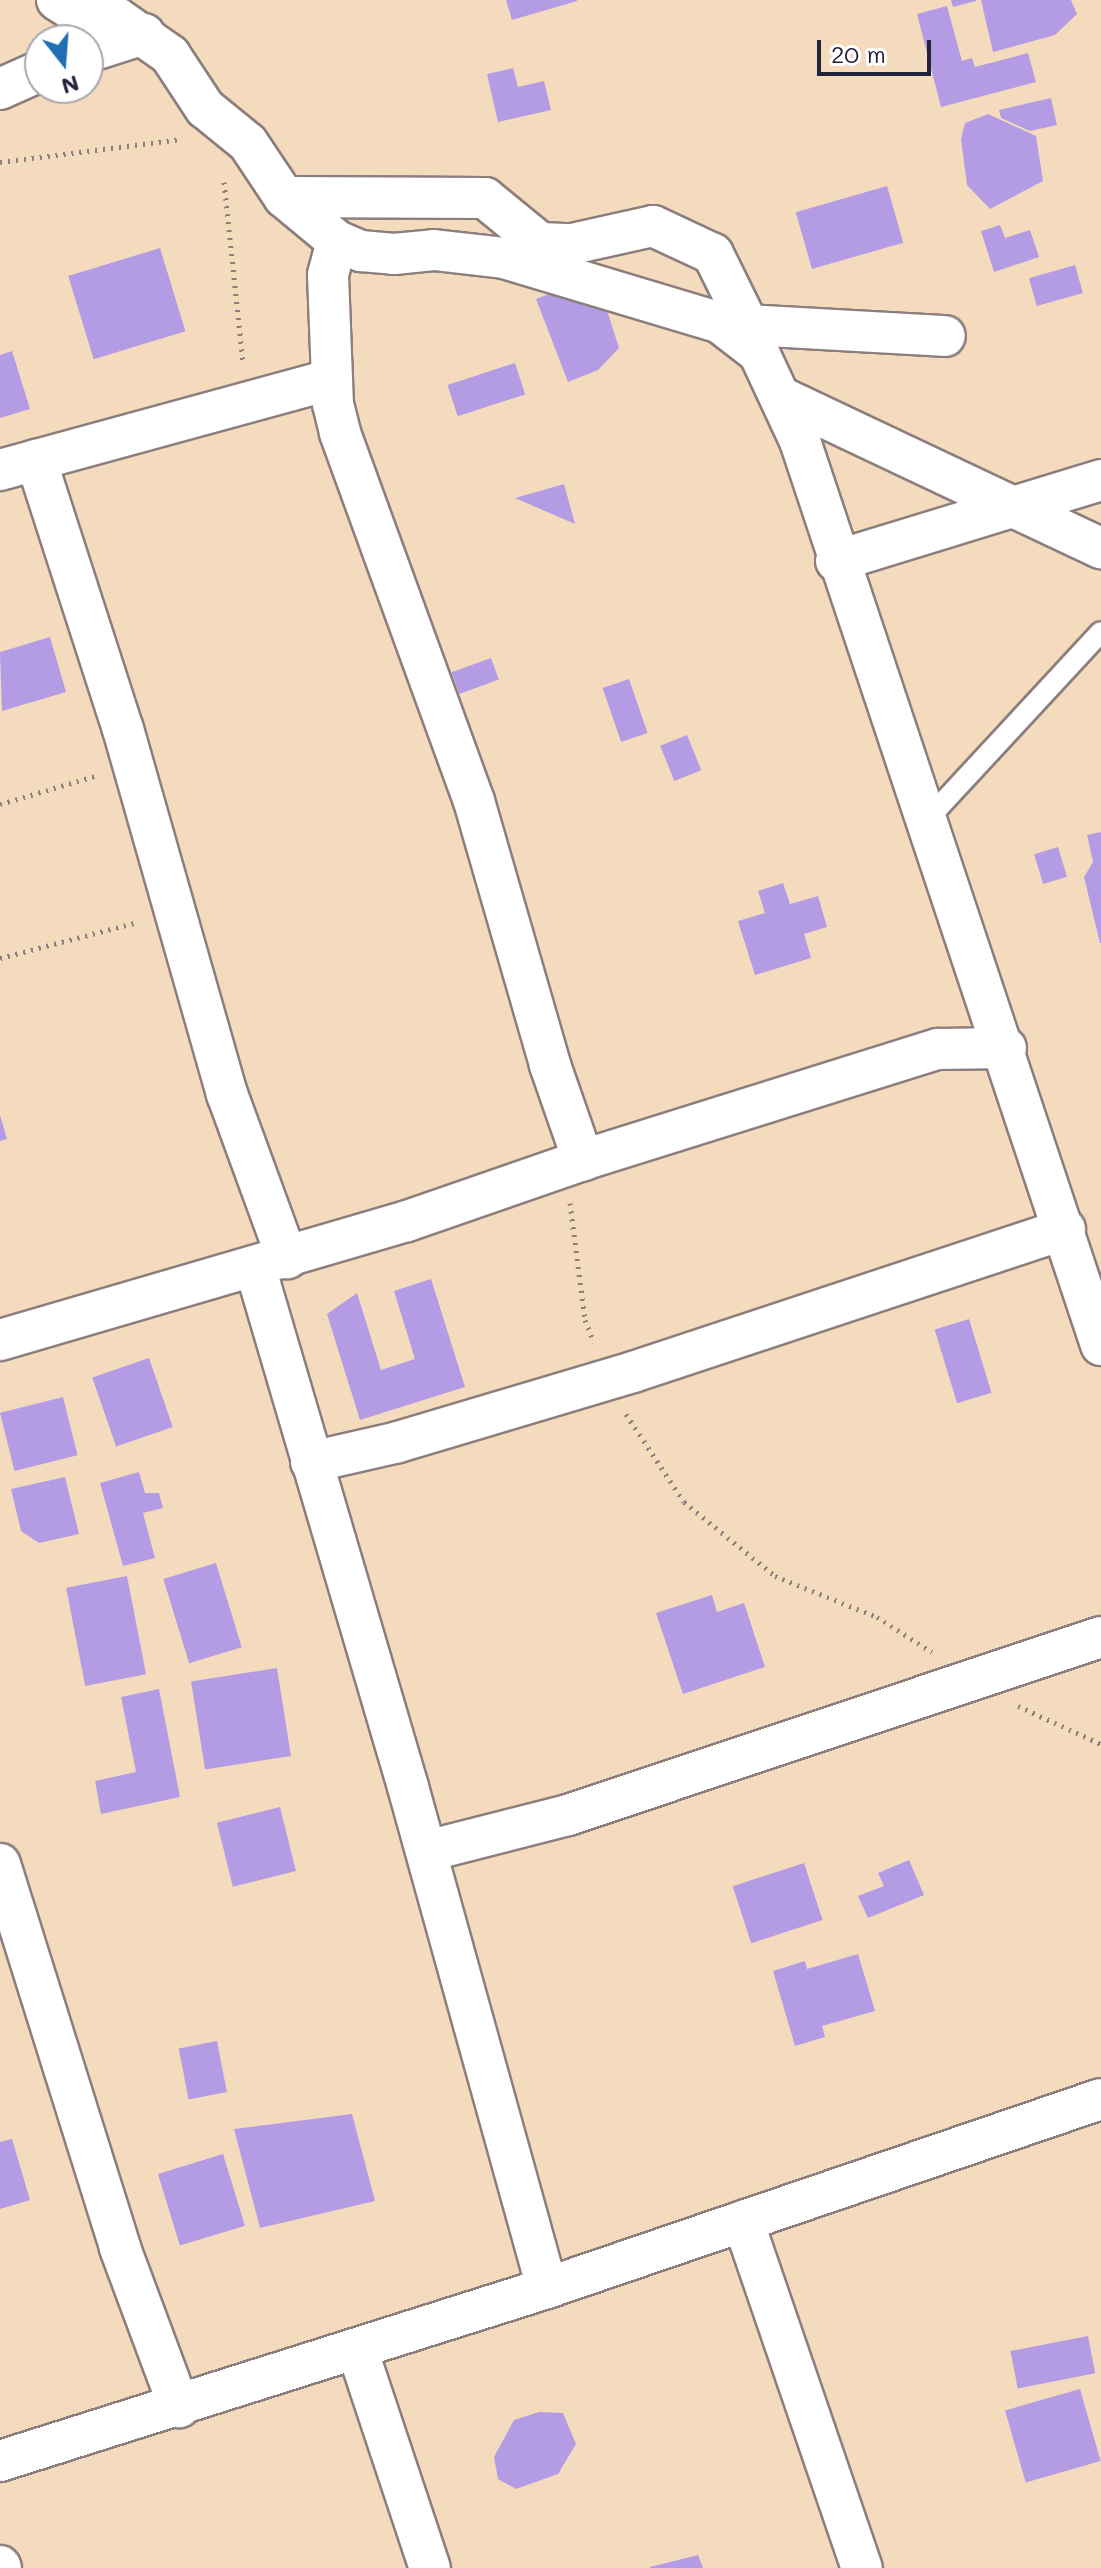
<!DOCTYPE html>
<style>
body{margin:0}
#map{position:relative;width:1101px;height:2568px;overflow:hidden;background:#f5dbbe;font-family:Mali,sans-serif}
div>[style]{position:absolute}
.building>*{inset:0;background:#b49ce5;transform-origin:0 0}
.path>*{height:5px;margin-top:-2.5px;transform-origin:0;background:repeating-linear-gradient(90deg,#8c7e7c 0 2px,transparent 0 8px)}
.roads{filter:drop-shadow(2px 0 #8c7e7c) drop-shadow(-2px 0 #8c7e7c) drop-shadow(0 2px #8c7e7c) drop-shadow(0 -2px #8c7e7c)}
.service>*{height:20px;margin:-10px;padding:0 10px;transform-origin:10px;border-radius:10px;background:#fff}
.minor>*{height:40px;margin:-20px;padding:0 20px;transform-origin:20px;border-radius:20px;background:#fff}
span{translate:-50% -50%;white-space:nowrap;text-align:center;line-height:1.15;-webkit-text-stroke:8px #fff;paint-order:stroke}
.north{position:absolute;left:24px;top:24px;width:80px;height:80px;box-sizing:border-box;background:#fff;border:2px solid #a7a7b1;border-radius:50%;rotate:163deg;font-size:22px;font-weight:700;line-height:32px;text-align:center;color:#22223b}
.north::after{content:'';display:block;margin:auto;width:28px;height:36px;background:#1f6fb2;clip-path:polygon(50% 0,100% 100%,50% 72%,0 100%)}
.scale{position:absolute;left:817px;top:40px;width:114px;height:36px;box-sizing:border-box;border:4px solid #22223b;border-top:0;padding-left:10px;font-size:24px;line-height:28px;white-space:nowrap;color:#22223b;-webkit-text-stroke:6px #fff;paint-order:stroke}
</style>
<div id="map">
<div class="building">
<i style="clip-path:polygon(506px 0,577px 0,577px 1px,512px 20px)"></i>
<i style="clip-path:polygon(951px 0,976px 0,976px 1px,953px 7px)"></i>
<i style="clip-path:polygon(981px 0,1071px 0,1077px 14px,1055px 35px,993px 52px)"></i>
<i style="clip-path:polygon(947px 6px,962px 61px,972px 58px,975px 67px,1028px 53px,1036px 82px,941px 107px,917px 14px)"></i>
<i style="clip-path:polygon(513px 68px,518px 87px,544px 81px,551px 110px,498px 122px,487px 74px)"></i>
<i style="clip-path:polygon(1051px 98px,1057px 125px,1030px 131px,1001px 118px,999px 110px)"></i>
<i style="clip-path:polygon(988px 114px,1036px 136px,1043px 181px,990px 209px,967px 185px,961px 139px,965px 123px)"></i>
<i style="left:887px;top:186px;width:59px;height:95px;rotate:74deg"></i>
<i style="clip-path:polygon(1000px 225px,1005px 238px,1030px 230px,1039px 257px,994px 272px,981px 231px)"></i>
<i style="left:160px;top:248px;width:87px;height:96px;rotate:73deg"></i>
<i style="left:1075px;top:265px;width:29px;height:48px;rotate:74deg"></i>
<i style="clip-path:polygon(583px 281px,605px 304px,619px 348px,598px 370px,568px 382px,536px 299px)"></i>
<i style="clip-path:polygon(12px 351px,30px 409px,0 418px,0 355px)"></i>
<i style="left:515px;top:363px;width:33px;height:71px;rotate:72deg"></i>
<i style="clip-path:polygon(564px 484px,575px 524px,515px 498px)"></i>
<i style="clip-path:polygon(50px 637px,66px 692px,2px 711px,0 652px)"></i>
<i style="left:491px;top:658px;width:23px;height:42px;rotate:70deg"></i>
<i style="left:629px;top:679px;width:57px;height:28px;rotate:71deg"></i>
<i style="left:687px;top:735px;width:38px;height:29px;rotate:68deg"></i>
<i style="clip-path:polygon(1101px 832px,1101px 943px,1100px 943px,1084px 877px,1093px 862px,1087px 835px)"></i>
<i style="left:1058px;top:847px;width:31px;height:25px;rotate:73deg"></i>
<i style="clip-path:polygon(783px 883px,790px 904px,818px 896px,827px 927px,804px 934px,811px 958px,755px 975px,738px 921px,765px 913px,758px 891px)"></i>
<i style="clip-path:polygon(0 1115px,7px 1139px,0 1141px)"></i>
<i style="clip-path:polygon(431px 1279px,465px 1387px,360px 1420px,327px 1314px,357px 1293px,381px 1370px,415px 1359px,394px 1291px)"></i>
<i style="left:969px;top:1319px;width:77px;height:36px;rotate:73deg"></i>
<i style="left:149px;top:1358px;width:73px;height:60px;rotate:71deg"></i>
<i style="left:63px;top:1397px;width:60px;height:65px;rotate:76deg"></i>
<i style="clip-path:polygon(139px 1472px,145px 1493px,159px 1493px,163px 1508px,143px 1513px,155px 1558px,123px 1566px,100px 1483px)"></i>
<i style="clip-path:polygon(65px 1477px,79px 1534px,39px 1543px,21px 1531px,11px 1489px)"></i>
<i style="left:216px;top:1563px;width:88px;height:55px;rotate:73deg"></i>
<i style="left:127px;top:1576px;width:100px;height:62px;rotate:79deg"></i>
<i style="clip-path:polygon(712px 1595px,717px 1612px,744px 1603px,765px 1667px,683px 1694px,656px 1613px)"></i>
<i style="left:277px;top:1668px;width:89px;height:87px;rotate:81deg"></i>
<i style="clip-path:polygon(159px 1689px,180px 1797px,101px 1814px,95px 1781px,136px 1772px,121px 1697px)"></i>
<i style="left:280px;top:1807px;width:66px;height:65px;rotate:76deg"></i>
<i style="clip-path:polygon(909px 1860px,924px 1895px,868px 1918px,858px 1896px,884px 1886px,878px 1873px)"></i>
<i style="left:804px;top:1863px;width:60px;height:75px;rotate:72deg"></i>
<i style="clip-path:polygon(858px 1954px,875px 2011px,822px 2026px,825px 2037px,795px 2046px,773px 1971px,805px 1961px,807px 1969px)"></i>
<i style="left:217px;top:2041px;width:52px;height:39px;rotate:79deg"></i>
<i style="clip-path:polygon(352px 2114px,375px 2201px,260px 2228px,234px 2129px)"></i>
<i style="clip-path:polygon(12px 2139px,30px 2200px,0 2209px,0 2142px)"></i>
<i style="left:223px;top:2154px;width:75px;height:68px;rotate:73deg"></i>
<i style="left:1088px;top:2336px;width:38px;height:79px;rotate:79deg"></i>
<i style="left:1080px;top:2389px;width:75px;height:78px;rotate:74deg"></i>
<i style="clip-path:polygon(539px 2412px,563px 2413px,576px 2444px,558px 2474px,516px 2489px,498px 2479px,494px 2457px,514px 2420px)"></i>
<i style="clip-path:polygon(698px 2555px,703px 2568px,650px 2568px,650px 2567px)"></i>
</div>
<div class="path">
<i style="left:0;top:162px;width:182px;rotate:-7.2deg"></i>
<i style="left:224px;top:182px;width:182px;rotate:84deg"></i>
<i style="left:0;top:804px;width:102px;rotate:-16.5deg"></i>
<i style="left:0;top:958px;width:143px;rotate:-14.6deg"></i>
<i style="left:570px;top:1203px;width:118px;rotate:82.7deg"></i>
<i style="left:585px;top:1320px;width:24px;rotate:68deg"></i>
<i style="left:626px;top:1414px;width:105px;rotate:56.6deg"></i>
<i style="left:684px;top:1502px;width:117px;rotate:39.1deg"></i>
<i style="left:775px;top:1576px;width:110px;rotate:21.9deg"></i>
<i style="left:877px;top:1617px;width:65px;rotate:32.5deg"></i>
<i style="left:1018px;top:1706px;width:91px;rotate:24.6deg"></i>
</div>
<div class="roads">
<div class="service">
<i style="left:924px;top:823px;width:260px;rotate:-47.2deg"></i>
</div>
<div class="minor">
<i style="left:57px;top:0;width:31px;rotate:32deg"></i>
<i style="left:83px;top:16px;width:34px;rotate:3deg"></i>
<i style="left:117px;top:18px;width:65px;rotate:34.9deg"></i>
<i style="left:170px;top:55px;width:64px;rotate:56.6deg"></i>
<i style="left:205px;top:108px;width:55px;rotate:39.1deg"></i>
<i style="left:248px;top:143px;width:65px;rotate:56.3deg"></i>
<i style="left:284px;top:197px;width:69px;rotate:39.7deg"></i>
<i style="left:337px;top:241px;width:26px;rotate:23deg"></i>
<i style="left:361px;top:251px;width:33px;rotate:5deg"></i>
<i style="left:394px;top:254px;width:40px;rotate:-5.7deg"></i>
<i style="left:434px;top:250px;width:70px;rotate:6.5deg"></i>
<i style="left:504px;top:258px;width:226px;rotate:16.7deg"></i>
<i style="left:720px;top:323px;width:49px;rotate:37.6deg"></i>
<i style="left:759px;top:353px;width:97px;rotate:65deg"></i>
<i style="left:800px;top:441px;width:953px;rotate:71.58deg"></i>
<i style="left:88px;top:52px;width:59px;rotate:-17.8deg"></i>
<i style="left:0;top:89px;width:44px;rotate:-24.2deg"></i>
<i style="left:284px;top:197px;width:201px;rotate:0.3deg"></i>
<i style="left:485px;top:198px;width:71px;rotate:39.3deg"></i>
<i style="left:540px;top:243px;width:32px;rotate:2deg"></i>
<i style="left:572px;top:244px;width:83px;rotate:-12.5deg"></i>
<i style="left:653px;top:226px;width:66px;rotate:25deg"></i>
<i style="left:713px;top:254px;width:79px;rotate:63.8deg"></i>
<i style="left:748px;top:325px;width:197px;rotate:3.2deg"></i>
<i style="left:337px;top:241px;width:35px;rotate:105deg"></i>
<i style="left:328px;top:275px;width:129px;rotate:87.8deg"></i>
<i style="left:333px;top:404px;width:30px;rotate:76deg"></i>
<i style="left:340px;top:433px;width:392px;rotate:70deg"></i>
<i style="left:474px;top:801px;width:275px;rotate:73.9deg"></i>
<i style="left:550px;top:1065px;width:101px;rotate:70.8deg"></i>
<i style="left:783px;top:398px;width:352px;rotate:25.3deg"></i>
<i style="left:36px;top:460px;width:283px;rotate:72.1deg"></i>
<i style="left:123px;top:729px;width:380px;rotate:74.1deg"></i>
<i style="left:227px;top:1094px;width:175px;rotate:69.9deg"></i>
<i style="left:0;top:470px;width:344px;rotate:-15.3deg"></i>
<i style="left:836px;top:561px;width:277px;rotate:-17deg"></i>
<i style="left:255px;top:1267px;width:542px;rotate:73.6deg"></i>
<i style="left:408px;top:1787px;width:520px;rotate:74.49deg"></i>
<i style="left:0;top:1340px;width:424px;rotate:-16.3deg"></i>
<i style="left:407px;top:1221px;width:186px;rotate:-19.1deg"></i>
<i style="left:583px;top:1160px;width:372px;rotate:-17.4deg"></i>
<i style="left:938px;top:1049px;width:68px;rotate:-0.8deg"></i>
<i style="left:311px;top:1462px;width:89px;rotate:-12.9deg"></i>
<i style="left:398px;top:1442px;width:245px;rotate:-16.6deg"></i>
<i style="left:633px;top:1372px;width:455px;rotate:-18.3deg"></i>
<i style="left:427px;top:1851px;width:146px;rotate:-14.3deg"></i>
<i style="left:568px;top:1815px;width:562px;rotate:-18.47deg"></i>
<i style="left:0;top:1864px;width:402px;rotate:72.6deg"></i>
<i style="left:120px;top:2248px;width:170px;rotate:69.6deg"></i>
<i style="left:743px;top:2221px;width:367px;rotate:71.1deg"></i>
<i style="left:357px;top:2349px;width:231px;rotate:71.6deg"></i>
<i style="left:0;top:2461px;width:574px;rotate:-17.55deg"></i>
<i style="left:547px;top:2288px;width:585px;rotate:-18.84deg"></i>
<i style="left:0;top:2566px;width:2px;rotate:63deg"></i>
</div>
</div>
<div class="north">N</div>
<div class="scale">20 m</div>
</div>
